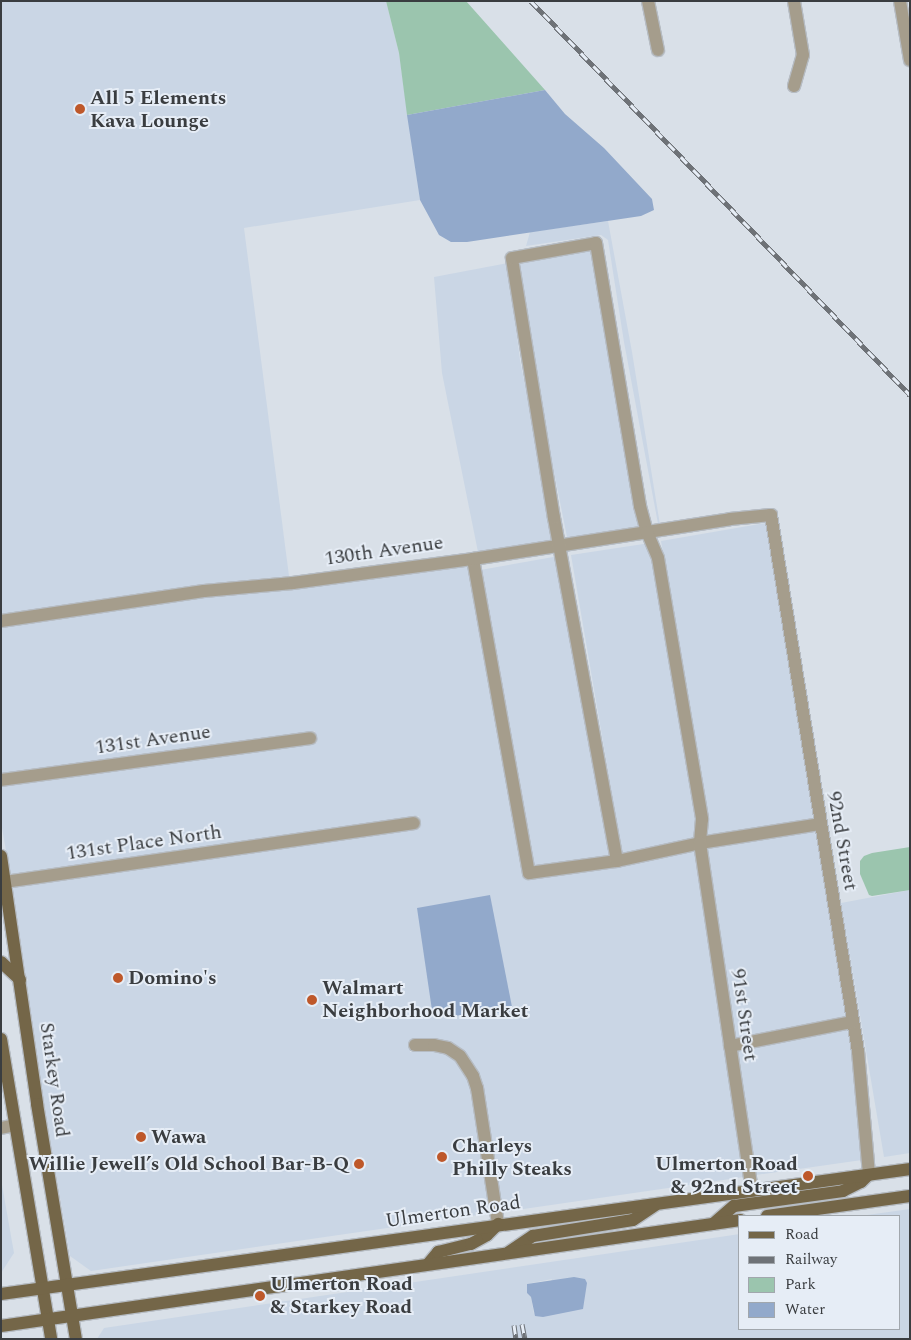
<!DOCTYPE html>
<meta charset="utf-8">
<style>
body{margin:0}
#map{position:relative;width:911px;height:1340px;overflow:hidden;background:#d9e0e8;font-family:Spectral,serif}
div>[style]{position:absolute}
.built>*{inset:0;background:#cad6e5;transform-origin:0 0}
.green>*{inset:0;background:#9bc5ae}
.water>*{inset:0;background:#92a9cb}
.roads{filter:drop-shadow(1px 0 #b6bcc3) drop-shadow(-1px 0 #b6bcc3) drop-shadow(0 1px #b6bcc3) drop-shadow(0 -1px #b6bcc3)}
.minor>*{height:12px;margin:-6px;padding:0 6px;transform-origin:6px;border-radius:6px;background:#a59d8c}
.major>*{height:12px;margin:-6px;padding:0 6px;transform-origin:6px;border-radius:6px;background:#746648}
.rail>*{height:5px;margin-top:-2.5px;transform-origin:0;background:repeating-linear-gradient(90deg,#e6edf6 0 9px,#6e7277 0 18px);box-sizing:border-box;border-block:1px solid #6e7277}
.dots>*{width:14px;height:14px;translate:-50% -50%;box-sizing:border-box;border:2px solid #e6edf6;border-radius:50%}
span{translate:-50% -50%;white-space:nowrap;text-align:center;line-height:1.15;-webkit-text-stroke:4px #e6edf6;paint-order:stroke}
.poi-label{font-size:20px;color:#3a3d40;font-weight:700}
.left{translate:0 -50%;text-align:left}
.right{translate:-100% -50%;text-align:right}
.street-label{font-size:20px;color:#3a3d40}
.frame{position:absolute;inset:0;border:2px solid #3a3d40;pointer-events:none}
.legend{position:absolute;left:738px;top:1215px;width:162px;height:115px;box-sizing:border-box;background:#e6edf6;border:1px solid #a1a7ad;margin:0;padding:6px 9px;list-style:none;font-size:15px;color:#3a3d40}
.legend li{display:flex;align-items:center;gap:10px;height:25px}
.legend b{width:25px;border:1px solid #a1a7ad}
</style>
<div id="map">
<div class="built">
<i style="clip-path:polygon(1px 1px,386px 1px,399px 53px,420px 200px,244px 228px,289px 576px,203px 584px,1px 614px)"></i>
<i style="clip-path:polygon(608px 221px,632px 352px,660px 525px,659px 529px,624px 342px,608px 240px,601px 235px,526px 246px,530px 232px)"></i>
<i style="clip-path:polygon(598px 248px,648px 530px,568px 542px,531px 357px,519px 261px)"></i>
<i style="clip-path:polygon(508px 263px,520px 360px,557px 543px,478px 552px,442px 373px,434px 277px)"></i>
<i style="clip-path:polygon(766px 523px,813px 818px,706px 836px,708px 818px,661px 541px)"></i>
<i style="clip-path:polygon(650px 543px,696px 819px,695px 838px,622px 853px,571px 555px)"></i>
<i style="left:559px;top:556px;width:303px;height:80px;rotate:80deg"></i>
<i style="clip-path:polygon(468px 566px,524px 874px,530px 879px,612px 868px,695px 851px,744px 1177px,502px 1212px,483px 1088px,478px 1072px,464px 1051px,451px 1043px,433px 1038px,410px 1039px,410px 1052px,433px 1051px,446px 1055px,456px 1061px,468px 1079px,491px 1213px,91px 1271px,70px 1256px,42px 1093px,26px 982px,28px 980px,26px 977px,12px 887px,420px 829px,419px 816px,10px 874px,1px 822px,1px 787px,317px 743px,315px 731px,1px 774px,1px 627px,205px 597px)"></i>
<i style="clip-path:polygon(815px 831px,832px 924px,845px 1016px,734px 1039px,707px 849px)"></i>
<i style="clip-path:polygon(910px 890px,910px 1153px,884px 1157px,841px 903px)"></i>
<i style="clip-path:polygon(847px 1029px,852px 1052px,862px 1160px,756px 1175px,736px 1052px)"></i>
<i style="clip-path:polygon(1px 1179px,14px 1253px,1px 1273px)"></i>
<i style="clip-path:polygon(evenodd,910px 1209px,910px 1339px,97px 1339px,104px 1328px,740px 1234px,740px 1329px,900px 1329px,900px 1216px,860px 1216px,910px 1209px,552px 1279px,534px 1314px,531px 1297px,527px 1293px,527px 1284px,552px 1279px)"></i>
</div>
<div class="green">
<i style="clip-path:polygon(386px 1px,466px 1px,545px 90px,407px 115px,399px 53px)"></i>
<i style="clip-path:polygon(910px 847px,910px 890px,872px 896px,869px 895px,860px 874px,860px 861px,864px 856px,872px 853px)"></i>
</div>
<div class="water">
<i style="clip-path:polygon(545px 90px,565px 114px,604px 148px,652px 199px,654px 210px,641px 216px,467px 242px,451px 242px,439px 235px,420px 200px,407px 115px)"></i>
<i style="clip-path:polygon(490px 895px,513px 1012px,433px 1017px,417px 908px)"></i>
<i style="clip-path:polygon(574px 1277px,585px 1279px,587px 1283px,583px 1309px,543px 1317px,535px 1316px,531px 1297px,527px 1293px,527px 1284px)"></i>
</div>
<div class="roads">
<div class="minor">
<i style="left:648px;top:1px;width:50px;rotate:78.5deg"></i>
<i style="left:900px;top:1px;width:60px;rotate:80.4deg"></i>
<i style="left:794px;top:86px;width:32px;rotate:-74deg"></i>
<i style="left:803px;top:55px;width:55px;rotate:-99.5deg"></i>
<i style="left:473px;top:559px;width:319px;rotate:79.9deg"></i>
<i style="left:529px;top:873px;width:89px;rotate:-7.8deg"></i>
<i style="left:617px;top:861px;width:85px;rotate:-12.2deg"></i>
<i style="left:700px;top:843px;width:121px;rotate:-9deg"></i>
<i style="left:1px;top:621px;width:205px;rotate:-8.4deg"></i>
<i style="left:204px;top:591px;width:89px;rotate:-5.1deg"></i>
<i style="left:293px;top:583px;width:182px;rotate:-7.6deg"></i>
<i style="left:473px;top:559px;width:260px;rotate:-8.8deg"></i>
<i style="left:730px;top:519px;width:41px;rotate:-5.6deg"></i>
<i style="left:771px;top:515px;width:543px;rotate:80.78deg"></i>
<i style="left:858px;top:1051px;width:124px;rotate:84.9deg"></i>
<i style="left:1px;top:780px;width:312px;rotate:-7.7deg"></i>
<i style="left:617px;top:861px;width:349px;rotate:-100.4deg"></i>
<i style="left:554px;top:518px;width:263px;rotate:-99.2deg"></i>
<i style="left:512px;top:258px;width:85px;rotate:-10.1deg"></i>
<i style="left:596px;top:243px;width:267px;rotate:80.5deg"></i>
<i style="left:640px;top:506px;width:27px;rotate:75deg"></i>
<i style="left:647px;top:532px;width:28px;rotate:67deg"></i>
<i style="left:658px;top:558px;width:265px;rotate:80.4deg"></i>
<i style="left:702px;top:819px;width:24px;rotate:95deg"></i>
<i style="left:700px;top:843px;width:352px;rotate:81.5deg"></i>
<i style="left:5px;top:882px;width:413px;rotate:-8.2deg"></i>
<i style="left:415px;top:1045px;width:19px"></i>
<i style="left:434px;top:1045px;width:14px;rotate:12deg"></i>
<i style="left:448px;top:1048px;width:14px;rotate:34deg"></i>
<i style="left:460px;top:1056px;width:24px;rotate:57deg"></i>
<i style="left:473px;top:1076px;width:13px;rotate:72deg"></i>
<i style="left:477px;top:1088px;width:138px;rotate:81.2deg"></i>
<i style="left:730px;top:1046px;width:124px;rotate:-11.1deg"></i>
<i style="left:1px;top:1128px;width:14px;rotate:-12deg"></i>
</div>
<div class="major">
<i style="left:1px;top:856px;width:251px;rotate:81.7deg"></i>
<i style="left:37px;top:1104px;width:238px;rotate:80.6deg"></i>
<i style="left:1px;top:962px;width:26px;rotate:43deg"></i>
<i style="left:1px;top:1039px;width:304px;rotate:80.5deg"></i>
<i style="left:767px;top:1216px;width:144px;rotate:-8deg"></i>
<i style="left:713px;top:1224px;width:28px;rotate:-41deg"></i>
<i style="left:734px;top:1206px;width:110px;rotate:-7.8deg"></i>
<i style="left:843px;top:1191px;width:20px;rotate:-27deg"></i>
<i style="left:861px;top:1182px;width:10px;rotate:-45deg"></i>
<i style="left:509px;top:1252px;width:29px;rotate:-34deg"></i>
<i style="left:533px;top:1236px;width:101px;rotate:-9.1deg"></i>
<i style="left:633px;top:1220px;width:27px;rotate:-34deg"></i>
<i style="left:428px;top:1264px;width:16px;rotate:-50deg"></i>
<i style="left:438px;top:1252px;width:34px;rotate:-14deg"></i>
<i style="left:471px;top:1244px;width:18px;rotate:-29deg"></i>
<i style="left:487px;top:1235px;width:16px;rotate:-45deg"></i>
<i style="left:1px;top:1294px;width:918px;rotate:-7.83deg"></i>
<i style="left:1px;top:1326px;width:747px;rotate:-8.16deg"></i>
</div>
</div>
<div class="rail">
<i style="left:531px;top:1px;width:547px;rotate:46.11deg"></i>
<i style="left:522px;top:1324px;width:15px;rotate:79deg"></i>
<i style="left:514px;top:1325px;width:14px;rotate:82deg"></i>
</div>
<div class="dots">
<i style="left:80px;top:109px;background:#be582a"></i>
<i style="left:118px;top:978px;background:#be582a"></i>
<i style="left:312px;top:1000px;background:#be582a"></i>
<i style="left:141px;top:1137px;background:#be582a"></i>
<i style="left:442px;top:1157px;background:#be582a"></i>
<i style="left:359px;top:1164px;background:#be582a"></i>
<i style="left:808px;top:1176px;background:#be582a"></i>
<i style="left:260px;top:1296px;background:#be582a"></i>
</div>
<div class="poi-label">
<span class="left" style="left:90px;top:110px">All 5 Elements<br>Kava Lounge</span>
<span class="left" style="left:128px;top:978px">Domino's</span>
<span class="left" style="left:322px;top:1000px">Walmart<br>Neighborhood Market</span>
<span class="left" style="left:151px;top:1137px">Wawa</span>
<span class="left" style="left:452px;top:1158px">Charleys<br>Philly Steaks</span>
<span class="right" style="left:349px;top:1164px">Willie Jewell’s Old School Bar-B-Q</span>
<span class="right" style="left:798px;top:1176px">Ulmerton Road<br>&amp; 92nd Street</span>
<span class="left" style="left:270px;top:1296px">Ulmerton Road<br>&amp; Starkey Road</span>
</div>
<div class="street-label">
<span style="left:384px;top:551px;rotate:-8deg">130th Avenue</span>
<span style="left:153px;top:740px;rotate:-8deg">131st Avenue</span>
<span style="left:842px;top:841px;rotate:80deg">92nd Street</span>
<span style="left:144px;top:843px;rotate:-8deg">131st Place North</span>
<span style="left:744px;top:1015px;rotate:82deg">91st Street</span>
<span style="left:54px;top:1080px;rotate:82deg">Starkey Road</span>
<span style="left:453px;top:1212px;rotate:-8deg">Ulmerton Road</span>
</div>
<div class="frame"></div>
<ul class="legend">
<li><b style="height:6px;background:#746648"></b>Road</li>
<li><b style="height:6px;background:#6e7277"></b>Railway</li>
<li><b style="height:14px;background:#9bc5ae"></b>Park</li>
<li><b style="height:14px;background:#92a9cb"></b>Water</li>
</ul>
</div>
